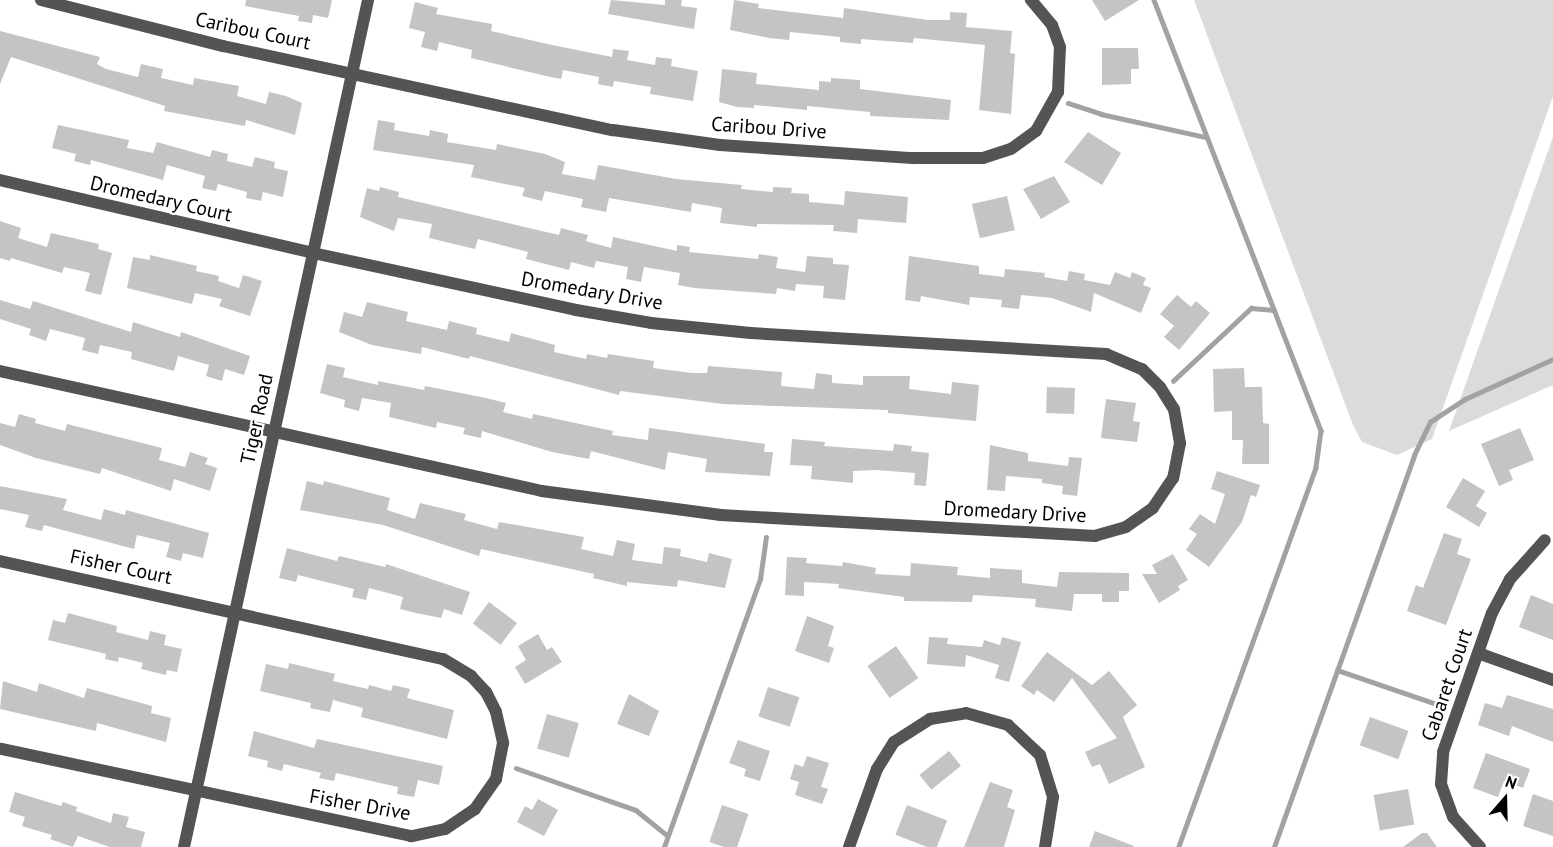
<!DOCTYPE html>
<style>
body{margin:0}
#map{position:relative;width:1553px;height:847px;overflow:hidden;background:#fff;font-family:"PT Sans",sans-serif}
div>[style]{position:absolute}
.green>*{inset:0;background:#dbdbdb}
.stream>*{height:4.5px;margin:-2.25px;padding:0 2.25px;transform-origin:2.25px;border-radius:2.25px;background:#a2a2a2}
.building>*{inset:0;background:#c4c4c4;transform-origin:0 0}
.minor>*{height:12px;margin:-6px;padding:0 6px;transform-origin:6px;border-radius:6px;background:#545454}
.tertiary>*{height:12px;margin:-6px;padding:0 6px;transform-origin:6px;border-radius:6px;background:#545454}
span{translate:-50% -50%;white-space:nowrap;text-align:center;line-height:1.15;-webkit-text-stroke:4.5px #fff;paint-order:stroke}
.street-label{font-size:20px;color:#000}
.north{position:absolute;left:1475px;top:769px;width:60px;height:60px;-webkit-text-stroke:4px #fff;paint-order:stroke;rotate:20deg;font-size:16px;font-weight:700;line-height:24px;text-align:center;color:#000}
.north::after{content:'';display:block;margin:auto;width:21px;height:27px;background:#000;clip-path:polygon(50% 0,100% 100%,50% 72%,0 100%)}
</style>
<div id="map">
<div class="green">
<i style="clip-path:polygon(1194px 0,1553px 0,1553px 96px,1432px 439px,1397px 455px,1362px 442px,1353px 425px)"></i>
<i style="clip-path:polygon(1553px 137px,1553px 385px,1449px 431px)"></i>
</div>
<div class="stream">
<i style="left:1154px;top:0;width:462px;rotate:68.8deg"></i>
<i style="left:1321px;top:431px;width:37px;rotate:98deg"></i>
<i style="left:1316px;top:468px;width:403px;rotate:109.9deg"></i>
<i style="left:1068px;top:103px;width:35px;rotate:18deg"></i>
<i style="left:1101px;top:114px;width:107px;rotate:12.4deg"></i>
<i style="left:1173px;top:381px;width:107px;rotate:-43.1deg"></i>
<i style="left:1251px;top:308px;width:23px;rotate:5deg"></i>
<i style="left:1337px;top:670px;width:102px;rotate:18.8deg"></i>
<i style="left:516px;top:768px;width:127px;rotate:19.3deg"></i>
<i style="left:636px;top:810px;width:41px;rotate:39.1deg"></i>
<i style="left:664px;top:847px;width:285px;rotate:-70.3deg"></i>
<i style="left:760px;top:579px;width:42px;rotate:-81.9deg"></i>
<i style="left:1274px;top:847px;width:416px;rotate:-70.3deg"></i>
<i style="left:1414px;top:455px;width:37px;rotate:-64deg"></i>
<i style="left:1430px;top:422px;width:42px;rotate:-33.3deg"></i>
<i style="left:1465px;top:399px;width:97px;rotate:-24.4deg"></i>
</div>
<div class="building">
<i style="clip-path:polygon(246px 0,332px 0,328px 18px,313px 15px,312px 23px,298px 21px,299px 16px,245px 6px)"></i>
<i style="clip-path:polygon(611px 0,665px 5px,665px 0,682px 0,681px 6px,697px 8px,694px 29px,608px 14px)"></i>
<i style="clip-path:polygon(734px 0,759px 4px,758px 8px,843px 18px,844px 8px,928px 20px,950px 20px,950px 12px,967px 13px,966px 27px,1012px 31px,1010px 53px,1015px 54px,1011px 114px,979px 110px,985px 45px,914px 38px,913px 43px,861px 39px,861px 44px,840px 42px,840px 37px,790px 32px,789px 40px,769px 38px,730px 30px)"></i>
<i style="clip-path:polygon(1092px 0,1139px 0,1105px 21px)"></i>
<i style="clip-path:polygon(415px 2px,438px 8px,436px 14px,492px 24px,491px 31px,552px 45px,612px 57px,613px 49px,629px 51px,627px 60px,655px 65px,656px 57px,672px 59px,671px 66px,698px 71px,693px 101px,650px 94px,651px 87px,614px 81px,613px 87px,598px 84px,599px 77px,563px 70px,561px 79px,546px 76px,471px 58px,472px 50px,439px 42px,437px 51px,421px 47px,425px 32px,409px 28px)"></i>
<i style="clip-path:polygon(0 31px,100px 57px,97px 64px,106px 69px,138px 77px,141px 64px,163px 69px,161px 78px,193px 85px,194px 78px,239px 86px,237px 96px,266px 104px,269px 92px,286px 96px,302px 103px,295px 135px,246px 120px,245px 126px,164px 111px,165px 106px,11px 57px,0 84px)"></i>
<i style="clip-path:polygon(1102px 48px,1138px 48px,1139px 69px,1131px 69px,1131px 84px,1102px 85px)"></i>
<i style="clip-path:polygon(722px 69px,757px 73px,756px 84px,819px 90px,819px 81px,831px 82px,831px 78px,860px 80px,860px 89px,951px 100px,949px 120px,870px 116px,870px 112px,807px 106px,807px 110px,754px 105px,754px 108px,737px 107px,719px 102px)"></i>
<i style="clip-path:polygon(378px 120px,395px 123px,394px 130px,429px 136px,430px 130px,448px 134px,447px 142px,496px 150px,497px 144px,545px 154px,565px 162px,562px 174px,595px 180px,598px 165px,676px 179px,742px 185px,741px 189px,773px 192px,773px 187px,792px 188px,791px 193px,809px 194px,809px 202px,844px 205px,845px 191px,908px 197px,906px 223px,858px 219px,857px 233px,833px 231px,834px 225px,757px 224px,757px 227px,720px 223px,722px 208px,692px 203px,691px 212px,609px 198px,606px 212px,581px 207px,583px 199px,545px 191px,542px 201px,522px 196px,525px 188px,471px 177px,474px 165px,373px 150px)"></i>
<i style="clip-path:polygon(58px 125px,129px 140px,127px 148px,153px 153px,157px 142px,210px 157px,212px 150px,228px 154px,227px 161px,252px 167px,255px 157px,275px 162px,274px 168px,288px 171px,283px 197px,263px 192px,261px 201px,246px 198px,247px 192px,218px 184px,216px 191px,202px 188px,205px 176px,167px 165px,163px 180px,91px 160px,90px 165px,74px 161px,76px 154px,52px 148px)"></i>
<i style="clip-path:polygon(1088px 132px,1121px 153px,1102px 185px,1064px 162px)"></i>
<i style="clip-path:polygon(1054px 176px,1070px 202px,1041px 219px,1023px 189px)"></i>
<i style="clip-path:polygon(380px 187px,399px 192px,398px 197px,516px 225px,559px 235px,561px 228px,588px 235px,586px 241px,611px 248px,613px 237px,677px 251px,677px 245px,690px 247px,689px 252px,758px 259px,759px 254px,778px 257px,776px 268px,805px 272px,807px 256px,833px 258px,833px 264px,849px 265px,845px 300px,823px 298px,824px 286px,796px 284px,795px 291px,777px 288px,776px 294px,694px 288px,678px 285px,680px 273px,644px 267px,641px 282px,626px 279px,628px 267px,596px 261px,594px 268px,571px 262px,569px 270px,526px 259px,528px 252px,478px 239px,475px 249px,429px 238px,432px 224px,398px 218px,394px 231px,360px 217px,367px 188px,379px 191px)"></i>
<i style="left:1007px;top:196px;width:35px;height:36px;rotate:77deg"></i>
<i style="clip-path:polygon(0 221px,21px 228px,18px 238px,47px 247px,51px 233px,99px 244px,98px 249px,112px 253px,101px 295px,85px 291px,90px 273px,64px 267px,62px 273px,11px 258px,10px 261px,0 258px)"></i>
<i style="clip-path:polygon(150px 255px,197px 266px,196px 271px,219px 276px,218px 281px,239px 288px,243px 275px,262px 281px,250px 316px,219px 306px,222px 299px,195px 293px,192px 304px,127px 288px,133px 257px,150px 260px)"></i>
<i style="clip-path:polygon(909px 256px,979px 266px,979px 274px,1004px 277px,1005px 269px,1045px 273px,1044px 277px,1067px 281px,1069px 271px,1085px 274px,1084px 280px,1110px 285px,1115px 272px,1130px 278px,1132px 272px,1146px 278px,1143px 285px,1151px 288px,1141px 313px,1094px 293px,1091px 312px,1052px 298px,1021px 295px,1019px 309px,1001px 307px,1002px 300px,970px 297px,969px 305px,921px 296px,920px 302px,905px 300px)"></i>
<i style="clip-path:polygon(1177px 295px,1191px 307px,1196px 301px,1210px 313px,1179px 350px,1164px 337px,1174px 326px,1160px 314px)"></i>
<i style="clip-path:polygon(0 300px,30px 309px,33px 301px,131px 332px,133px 322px,180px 337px,181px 332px,250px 356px,244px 375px,225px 369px,222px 381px,206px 376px,209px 365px,178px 356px,174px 371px,131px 359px,132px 352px,100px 345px,98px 354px,82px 350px,85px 338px,50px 329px,46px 341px,29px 335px,31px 329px,0 319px)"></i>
<i style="clip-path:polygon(367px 302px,408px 312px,406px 321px,447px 330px,449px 321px,477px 328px,476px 334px,509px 342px,511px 333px,555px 345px,554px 352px,586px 359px,587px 354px,607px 358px,608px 354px,654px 361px,653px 368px,692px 373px,707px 373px,708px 366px,782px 372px,781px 386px,814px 389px,816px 373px,832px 375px,832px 383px,863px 385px,863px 376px,910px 376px,909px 389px,951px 394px,952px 382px,979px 385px,976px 421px,888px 413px,888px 410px,723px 404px,620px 391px,619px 395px,470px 356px,469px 359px,422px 347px,421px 354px,372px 345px,339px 332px,344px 312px,362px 317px)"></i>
<i style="clip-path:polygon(327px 364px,345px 368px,343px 377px,378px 385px,378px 381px,424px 390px,425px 386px,486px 398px,506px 403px,503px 412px,532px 419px,533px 414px,613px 431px,612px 435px,648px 440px,649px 428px,765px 444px,764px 452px,773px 452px,770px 476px,705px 472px,707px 459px,668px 452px,665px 470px,591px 451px,589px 459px,552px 452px,482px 431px,481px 438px,463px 434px,465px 428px,437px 422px,436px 428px,389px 417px,391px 403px,362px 398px,359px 411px,344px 407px,345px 400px,320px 393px)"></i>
<i style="clip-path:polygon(1244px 368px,1245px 387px,1262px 387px,1263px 423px,1269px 424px,1269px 464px,1242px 464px,1243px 440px,1232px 440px,1232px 411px,1214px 412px,1213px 369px)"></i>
<i style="left:1047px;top:387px;width:28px;height:26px;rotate:2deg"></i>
<i style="clip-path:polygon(1106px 399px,1136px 403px,1133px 421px,1140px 422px,1137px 442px,1101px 438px)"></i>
<i style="clip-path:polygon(19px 414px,36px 419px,35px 423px,65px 431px,67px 424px,162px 448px,159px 460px,185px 467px,190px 452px,208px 458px,205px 464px,217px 468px,210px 491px,174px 479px,171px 491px,102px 468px,100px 474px,36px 458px,0 445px,0 423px,15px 427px)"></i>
<i style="clip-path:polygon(1520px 428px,1534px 460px,1509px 470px,1513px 480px,1499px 486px,1481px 444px)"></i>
<i style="clip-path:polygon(792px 439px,825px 442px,824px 446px,893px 451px,894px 444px,912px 446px,911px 451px,929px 453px,926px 486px,914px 485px,915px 473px,876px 470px,853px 471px,853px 483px,811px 479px,812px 466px,790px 465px)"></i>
<i style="clip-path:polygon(990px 445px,1028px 453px,1028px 461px,1068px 466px,1069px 457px,1082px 458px,1077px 496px,1062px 494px,1063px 486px,1042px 483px,1042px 479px,1006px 476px,1005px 491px,987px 490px)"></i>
<i style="clip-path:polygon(1217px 471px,1260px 485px,1256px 497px,1251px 495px,1242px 522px,1209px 567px,1186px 550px,1197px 534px,1189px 529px,1200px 514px,1215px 524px,1225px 494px,1211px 489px)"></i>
<i style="clip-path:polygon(1463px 478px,1485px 491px,1476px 506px,1487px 513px,1479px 527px,1446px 507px)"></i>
<i style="clip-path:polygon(307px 481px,323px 485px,324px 481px,390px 498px,387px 510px,415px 519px,420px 503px,466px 514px,464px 520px,497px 529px,499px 522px,584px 537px,581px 549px,613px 556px,617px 540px,635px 544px,632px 560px,662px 564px,664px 547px,681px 549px,680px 556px,707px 562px,709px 553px,732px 559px,725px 588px,678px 580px,677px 587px,627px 582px,627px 586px,593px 578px,594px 574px,481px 549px,479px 556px,383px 525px,300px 510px)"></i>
<i style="clip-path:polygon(0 486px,67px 499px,63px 510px,101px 520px,104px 509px,125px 515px,126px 510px,209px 533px,203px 558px,183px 553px,181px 561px,166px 557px,170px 543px,137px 535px,134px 549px,44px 525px,42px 531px,25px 527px,29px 515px,0 509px)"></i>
<i style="clip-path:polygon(1444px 533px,1462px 539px,1457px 554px,1471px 559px,1446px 625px,1407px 611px,1416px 585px,1423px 588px)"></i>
<i style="clip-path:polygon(287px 548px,337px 561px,339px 556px,385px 567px,386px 564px,470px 592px,462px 615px,444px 609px,441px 618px,416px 613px,400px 609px,403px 597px,369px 588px,366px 600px,352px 597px,354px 589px,298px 575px,296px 582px,279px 578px)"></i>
<i style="clip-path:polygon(1173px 554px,1188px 580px,1178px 586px,1180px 590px,1159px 603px,1142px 574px,1157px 574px,1152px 565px)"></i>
<i style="clip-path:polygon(787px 557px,807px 558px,806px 563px,842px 566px,843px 562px,876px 568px,875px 574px,910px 576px,911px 563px,958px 567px,957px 575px,990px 578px,990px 568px,1022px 570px,1022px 583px,1057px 587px,1059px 572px,1129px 573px,1129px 591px,1119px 591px,1119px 602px,1102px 602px,1102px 594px,1074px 594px,1072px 611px,1035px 607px,1036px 599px,973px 595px,972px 602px,904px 601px,904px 597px,838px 588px,839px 584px,804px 582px,804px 596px,785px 595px)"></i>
<i style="clip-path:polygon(1531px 595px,1553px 604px,1553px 640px,1519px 627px)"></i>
<i style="left:489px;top:602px;width:35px;height:27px;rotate:37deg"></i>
<i style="clip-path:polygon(68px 613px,117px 626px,116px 632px,148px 640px,150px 631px,166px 635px,164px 645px,182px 649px,177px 672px,167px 670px,166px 675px,141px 669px,143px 663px,119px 657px,118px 662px,105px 659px,106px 654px,48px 640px,53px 620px,65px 623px)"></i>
<i style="clip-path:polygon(807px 616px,834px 626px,828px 646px,834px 648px,829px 663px,795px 651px)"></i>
<i style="clip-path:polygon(538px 634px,547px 650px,552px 647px,562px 662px,525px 684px,515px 667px,526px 660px,518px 646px)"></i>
<i style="clip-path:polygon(929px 637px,948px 638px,947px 644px,982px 647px,984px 640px,1000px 645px,1002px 637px,1021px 642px,1009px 682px,995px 678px,999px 665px,966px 655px,965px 667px,927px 664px)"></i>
<i style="left:896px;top:646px;width:39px;height:35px;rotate:55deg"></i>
<i style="clip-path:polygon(1047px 652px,1092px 685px,1109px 671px,1137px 705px,1123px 717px,1145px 767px,1109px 784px,1100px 764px,1092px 767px,1085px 752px,1117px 738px,1072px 678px,1054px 702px,1037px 690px,1034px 695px,1021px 686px)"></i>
<i style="clip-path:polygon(289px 663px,335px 674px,333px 681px,368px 689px,369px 685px,391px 691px,393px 685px,410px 689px,407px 698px,454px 710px,447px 739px,361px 717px,363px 708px,333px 700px,330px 712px,310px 708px,311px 703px,260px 691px,266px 664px,288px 669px)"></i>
<i style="clip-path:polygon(3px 681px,37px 692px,39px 683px,84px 698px,87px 688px,152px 706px,151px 713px,171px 718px,166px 742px,97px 723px,96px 731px,0 709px)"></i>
<i style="left:768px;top:687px;width:33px;height:31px;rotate:18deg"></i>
<i style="clip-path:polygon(629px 694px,659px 711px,649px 736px,617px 724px)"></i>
<i style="clip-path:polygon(1507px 695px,1553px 709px,1553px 742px,1512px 726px,1509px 736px,1478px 725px,1485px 703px,1502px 708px)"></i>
<i style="left:547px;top:714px;width:33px;height:36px;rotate:16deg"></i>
<i style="left:1370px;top:717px;width:41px;height:30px;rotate:20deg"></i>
<i style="clip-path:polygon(254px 731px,314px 748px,317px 739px,443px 766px,439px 785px,418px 780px,414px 797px,397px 794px,398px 787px,336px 773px,334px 781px,319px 778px,321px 773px,284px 764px,282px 771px,267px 767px,268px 761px,248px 756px)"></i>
<i style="clip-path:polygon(738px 740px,770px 751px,760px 781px,744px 776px,746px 769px,729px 763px)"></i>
<i style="left:949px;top:751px;width:19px;height:38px;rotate:51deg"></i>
<i style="clip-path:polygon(1486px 753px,1530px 769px,1523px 788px,1504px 781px,1498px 797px,1473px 788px)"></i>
<i style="clip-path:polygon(807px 756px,829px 763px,821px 787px,828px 789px,822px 804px,795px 795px,799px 782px,790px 779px,795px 764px,803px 767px)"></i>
<i style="clip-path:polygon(990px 782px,1013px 790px,1007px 807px,1015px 810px,1004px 847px,964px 847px)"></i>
<i style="left:1408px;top:789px;width:36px;height:35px;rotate:80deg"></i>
<i style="clip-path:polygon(15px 792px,61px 806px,63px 802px,77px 807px,76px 811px,111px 823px,113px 813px,129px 817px,126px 827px,145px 832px,141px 847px,110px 847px,78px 836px,73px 847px,50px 839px,52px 835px,22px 826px,25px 817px,9px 812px)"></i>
<i style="clip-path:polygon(1533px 794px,1553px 801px,1553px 836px,1523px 826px)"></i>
<i style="clip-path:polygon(538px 799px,558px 810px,544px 836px,517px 822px,525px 806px,532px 810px)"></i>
<i style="left:722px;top:805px;width:28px;height:39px;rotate:19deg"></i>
<i style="left:907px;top:805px;width:43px;height:32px;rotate:21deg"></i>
<i style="clip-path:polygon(1095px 831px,1134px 846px,1134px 847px,1089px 847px)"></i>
<i style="clip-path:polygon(1422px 833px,1427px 833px,1437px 847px,1403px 847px)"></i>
</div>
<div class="minor">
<i style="left:41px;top:0;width:188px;rotate:14.2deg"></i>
<i style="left:223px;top:46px;width:399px;rotate:12.2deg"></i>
<i style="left:613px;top:130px;width:108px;rotate:8deg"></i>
<i style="left:720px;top:145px;width:193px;rotate:3.9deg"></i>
<i style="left:913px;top:158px;width:70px"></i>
<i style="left:983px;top:158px;width:29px;rotate:-18deg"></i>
<i style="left:1011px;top:149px;width:31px;rotate:-36deg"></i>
<i style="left:1036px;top:131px;width:45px;rotate:-60.6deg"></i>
<i style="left:1058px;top:92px;width:45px;rotate:-87.5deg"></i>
<i style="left:1060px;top:47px;width:23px;rotate:-110deg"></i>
<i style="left:1052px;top:25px;width:33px;rotate:-130deg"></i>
<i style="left:0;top:180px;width:321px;rotate:13.1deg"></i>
<i style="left:313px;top:253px;width:269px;rotate:12.2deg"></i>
<i style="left:576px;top:310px;width:76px;rotate:9.8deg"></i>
<i style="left:651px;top:323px;width:100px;rotate:5.7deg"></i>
<i style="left:751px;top:333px;width:356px;rotate:3.4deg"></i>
<i style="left:1106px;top:354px;width:39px;rotate:23deg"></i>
<i style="left:1142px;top:369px;width:25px;rotate:45deg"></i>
<i style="left:1160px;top:387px;width:26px;rotate:58deg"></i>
<i style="left:1174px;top:409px;width:35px;rotate:80deg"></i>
<i style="left:1180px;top:443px;width:36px;rotate:101deg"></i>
<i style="left:1173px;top:478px;width:36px;rotate:124deg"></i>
<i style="left:1153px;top:508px;width:33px;rotate:145deg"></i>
<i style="left:1126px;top:527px;width:32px;rotate:164deg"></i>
<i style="left:1095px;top:536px;width:375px;rotate:-176.8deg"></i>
<i style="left:721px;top:515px;width:181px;rotate:-172.4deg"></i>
<i style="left:542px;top:491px;width:555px;rotate:-167.52deg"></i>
<i style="left:0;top:561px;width:454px;rotate:12.5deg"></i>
<i style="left:443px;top:659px;width:33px;rotate:31deg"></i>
<i style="left:471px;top:676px;width:22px;rotate:47deg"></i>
<i style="left:486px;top:692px;width:22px;rotate:63deg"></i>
<i style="left:496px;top:712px;width:32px;rotate:77deg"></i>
<i style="left:503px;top:743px;width:37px;rotate:101deg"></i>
<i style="left:496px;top:779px;width:37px;rotate:125deg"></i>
<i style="left:475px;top:809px;width:36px;rotate:146deg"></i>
<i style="left:445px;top:829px;width:35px;rotate:168deg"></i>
<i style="left:411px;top:836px;width:420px;rotate:-168deg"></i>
<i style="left:1478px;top:653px;width:80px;rotate:19.8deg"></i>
<i style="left:849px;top:847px;width:83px;rotate:-70.3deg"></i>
<i style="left:877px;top:769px;width:32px;rotate:-58deg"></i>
<i style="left:894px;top:742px;width:43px;rotate:-32.6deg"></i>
<i style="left:930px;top:719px;width:36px;rotate:-9deg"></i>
<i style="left:966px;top:713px;width:44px;rotate:15.9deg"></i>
<i style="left:1008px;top:725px;width:44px;rotate:43.2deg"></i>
<i style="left:1040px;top:755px;width:44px;rotate:72.8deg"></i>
<i style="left:1053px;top:797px;width:51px;rotate:99.1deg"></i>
<i style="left:1480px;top:847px;width:40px;rotate:-132deg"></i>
<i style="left:1453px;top:817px;width:35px;rotate:-110deg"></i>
<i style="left:1441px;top:784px;width:32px;rotate:-86deg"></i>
<i style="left:1443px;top:752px;width:147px;rotate:-70.6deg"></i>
<i style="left:1492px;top:613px;width:38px;rotate:-62deg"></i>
<i style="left:1510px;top:579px;width:52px;rotate:-48.1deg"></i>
</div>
<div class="tertiary">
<i style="left:184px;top:847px;width:867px;rotate:-77.74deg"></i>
</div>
<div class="street-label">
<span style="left:253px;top:31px;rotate:12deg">Caribou Court</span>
<span style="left:769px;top:128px;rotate:4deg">Caribou Drive</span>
<span style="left:161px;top:199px;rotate:13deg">Dromedary Court</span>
<span style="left:592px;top:291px;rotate:10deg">Dromedary Drive</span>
<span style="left:257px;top:419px;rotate:-78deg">Tiger Road</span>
<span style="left:1015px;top:512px;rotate:3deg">Dromedary Drive</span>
<span style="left:121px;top:567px;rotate:12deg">Fisher Court</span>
<span style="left:1447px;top:685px;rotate:-71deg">Cabaret Court</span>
<span style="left:360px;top:805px;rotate:10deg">Fisher Drive</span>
</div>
<div class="north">N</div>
</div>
